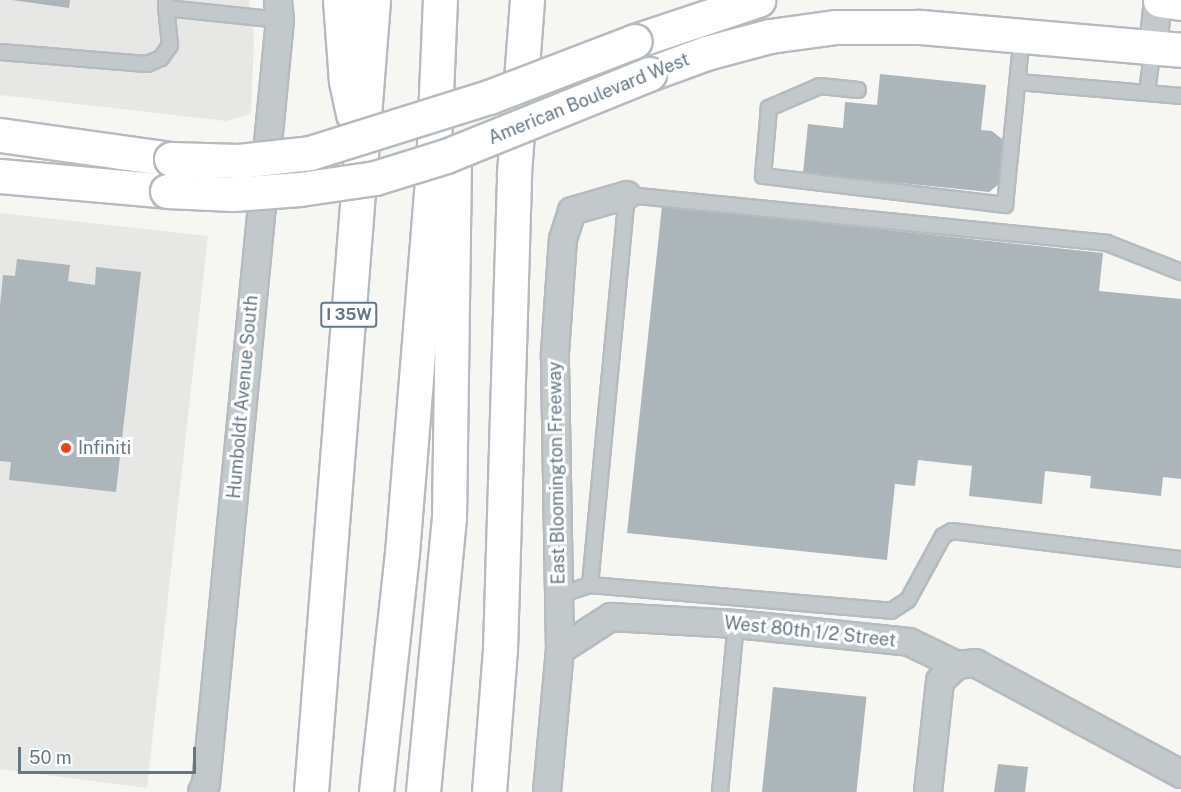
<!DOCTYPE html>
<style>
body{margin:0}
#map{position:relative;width:1181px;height:792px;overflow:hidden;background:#f6f6f2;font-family:"Public Sans",sans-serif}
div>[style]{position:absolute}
.built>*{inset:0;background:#e7e8e6}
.building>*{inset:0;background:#acb5ba;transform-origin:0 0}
.roads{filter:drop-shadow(2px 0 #b5bbbf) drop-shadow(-2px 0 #b5bbbf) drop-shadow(0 2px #b5bbbf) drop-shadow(0 -2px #b5bbbf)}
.lane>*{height:14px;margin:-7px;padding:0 7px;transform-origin:7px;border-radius:7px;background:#c3c8cb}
.street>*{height:26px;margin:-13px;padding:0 13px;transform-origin:13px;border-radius:13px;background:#c3c8cb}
.secondary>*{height:33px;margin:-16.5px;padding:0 16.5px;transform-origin:16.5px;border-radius:16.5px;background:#fff}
.highway>*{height:33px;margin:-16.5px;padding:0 16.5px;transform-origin:16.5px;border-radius:16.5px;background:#fff}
.bridges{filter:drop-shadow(2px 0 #b5bbbf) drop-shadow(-2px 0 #b5bbbf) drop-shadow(0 2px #b5bbbf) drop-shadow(0 -2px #b5bbbf)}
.secondary-bridge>*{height:33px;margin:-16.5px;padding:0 16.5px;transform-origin:16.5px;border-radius:16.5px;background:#fff}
.dots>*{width:16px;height:16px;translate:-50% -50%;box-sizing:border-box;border:3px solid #fff;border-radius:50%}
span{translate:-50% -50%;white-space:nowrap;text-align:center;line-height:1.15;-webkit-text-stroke:6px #fff;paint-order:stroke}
.shield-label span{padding:2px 4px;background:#fff;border:2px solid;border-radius:4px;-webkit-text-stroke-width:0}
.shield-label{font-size:16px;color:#637886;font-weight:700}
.street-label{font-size:18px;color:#637886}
.poi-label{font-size:18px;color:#637886}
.left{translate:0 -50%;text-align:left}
.scale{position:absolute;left:18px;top:747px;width:178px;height:27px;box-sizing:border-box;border:3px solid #637886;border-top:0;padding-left:8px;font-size:18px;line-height:21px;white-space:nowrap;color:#637886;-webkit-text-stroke:4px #fff;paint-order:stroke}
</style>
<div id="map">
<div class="built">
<i style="clip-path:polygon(0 0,249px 0,254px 38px,251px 114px,226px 121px,0 95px)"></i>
<i style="clip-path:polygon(0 213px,208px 236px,147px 788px,0 769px)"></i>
</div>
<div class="building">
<i style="clip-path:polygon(12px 0,70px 0,69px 8px)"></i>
<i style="clip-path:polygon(880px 74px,986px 85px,981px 130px,992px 131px,1003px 140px,999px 184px,989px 192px,803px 173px,808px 124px,843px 128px,845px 102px,877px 105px)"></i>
<i style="clip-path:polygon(662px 206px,1103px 253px,1099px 291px,1181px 299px,1181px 479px,1163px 477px,1161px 496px,1090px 488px,1091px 476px,1045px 471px,1042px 504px,969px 496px,972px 466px,918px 460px,915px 486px,895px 484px,887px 560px,627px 533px)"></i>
<i style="clip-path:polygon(17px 259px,70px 265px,68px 281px,95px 285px,96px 267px,141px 272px,116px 492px,9px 480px,11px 462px,0 461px,0 306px,3px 275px,15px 276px)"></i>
<i style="left:773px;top:687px;width:94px;height:106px;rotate:6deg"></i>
<i style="clip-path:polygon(998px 764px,1028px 767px,1025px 792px,994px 792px)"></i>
</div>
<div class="roads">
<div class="lane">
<i style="left:166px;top:0;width:8px;rotate:90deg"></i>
<i style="left:166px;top:8px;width:115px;rotate:6deg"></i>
<i style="left:0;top:52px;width:147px;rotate:4.7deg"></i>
<i style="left:147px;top:64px;width:15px;rotate:-23deg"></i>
<i style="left:161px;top:58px;width:16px;rotate:-55deg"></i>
<i style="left:170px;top:45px;width:37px;rotate:-96deg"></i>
<i style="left:1018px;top:82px;width:164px;rotate:4.9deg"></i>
<i style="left:858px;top:90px;width:38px;rotate:-174deg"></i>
<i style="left:820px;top:86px;width:56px;rotate:156.7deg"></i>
<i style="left:769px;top:108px;width:68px;rotate:95deg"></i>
<i style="left:763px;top:176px;width:244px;rotate:6.8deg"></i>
<i style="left:1005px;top:205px;width:170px;rotate:-84.3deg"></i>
<i style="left:1147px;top:92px;width:45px;rotate:-82.4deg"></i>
<i style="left:590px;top:585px;width:392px;rotate:-84.6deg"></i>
<i style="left:627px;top:195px;width:482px;rotate:5.7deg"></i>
<i style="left:1107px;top:243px;width:79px;rotate:21.4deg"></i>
<i style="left:559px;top:595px;width:33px;rotate:-18deg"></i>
<i style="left:590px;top:585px;width:302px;rotate:4.9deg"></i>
<i style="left:891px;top:611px;width:20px;rotate:-33deg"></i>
<i style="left:908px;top:600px;width:73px;rotate:-61.3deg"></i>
<i style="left:943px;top:536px;width:10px;rotate:-29deg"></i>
<i style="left:952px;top:531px;width:231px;rotate:7deg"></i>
<i style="left:720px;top:792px;width:169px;rotate:-84.6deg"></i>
</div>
<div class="street">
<i style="left:1153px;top:47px;width:47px;rotate:-83.9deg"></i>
<i style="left:560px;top:650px;width:61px;rotate:-32.9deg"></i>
<i style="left:611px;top:617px;width:125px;rotate:3.2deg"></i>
<i style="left:736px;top:624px;width:174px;rotate:5.9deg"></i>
<i style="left:909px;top:642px;width:53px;rotate:25.6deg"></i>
<i style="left:957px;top:665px;width:18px;rotate:-6deg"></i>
<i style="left:975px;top:663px;width:234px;rotate:28.3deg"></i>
<i style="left:202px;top:792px;width:9px;rotate:-63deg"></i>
<i style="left:206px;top:784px;width:768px;rotate:-84.47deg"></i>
<i style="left:280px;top:20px;width:20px;rotate:-96deg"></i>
<i style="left:547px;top:792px;width:143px;rotate:-84.8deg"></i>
<i style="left:560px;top:650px;width:297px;rotate:-91deg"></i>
<i style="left:555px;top:353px;width:114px;rotate:-86deg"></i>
<i style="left:563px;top:239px;width:29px;rotate:-72deg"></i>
<i style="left:572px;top:211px;width:57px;rotate:-16.2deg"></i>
<i style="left:928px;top:792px;width:112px;rotate:-83.8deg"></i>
<i style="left:940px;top:681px;width:23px;rotate:-43deg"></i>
</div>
<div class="secondary">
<i style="left:1160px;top:0;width:21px;rotate:8deg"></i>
<i style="left:635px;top:41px;width:130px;rotate:-18.4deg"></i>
<i style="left:649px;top:74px;width:61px;rotate:-20.2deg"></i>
<i style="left:706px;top:53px;width:66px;rotate:-14.9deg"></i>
<i style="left:770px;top:36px;width:67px;rotate:-7.8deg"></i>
<i style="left:836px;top:27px;width:84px"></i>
<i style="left:920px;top:27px;width:262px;rotate:5deg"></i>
<i style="left:0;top:135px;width:173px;rotate:8deg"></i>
<i style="left:0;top:176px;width:168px;rotate:5.1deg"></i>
</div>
<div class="highway">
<i style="left:340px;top:0;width:81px;rotate:85.8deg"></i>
<i style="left:346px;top:81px;width:34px;rotate:78deg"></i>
<i style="left:311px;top:792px;width:794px;rotate:-85.52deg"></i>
<i style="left:376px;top:792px;width:240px;rotate:-83.8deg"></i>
<i style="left:402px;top:553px;width:388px;rotate:-85.4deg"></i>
<i style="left:433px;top:166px;width:166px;rotate:-87.6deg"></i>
<i style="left:423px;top:792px;width:275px;rotate:-84.6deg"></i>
<i style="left:449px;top:518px;width:356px;rotate:-89.2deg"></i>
<i style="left:489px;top:792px;width:142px;rotate:-85.6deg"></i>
<i style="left:500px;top:650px;width:477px;rotate:-88.3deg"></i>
<i style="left:514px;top:173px;width:173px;rotate:-85.7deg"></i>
</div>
</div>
<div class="bridges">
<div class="secondary-bridge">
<i style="left:171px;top:159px;width:68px;rotate:1.7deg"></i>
<i style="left:239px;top:161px;width:71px;rotate:-6.4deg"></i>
<i style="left:310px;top:153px;width:188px;rotate:-17.4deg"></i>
<i style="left:489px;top:97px;width:156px;rotate:-21deg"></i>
<i style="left:167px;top:191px;width:66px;rotate:2.6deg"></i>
<i style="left:233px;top:194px;width:67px;rotate:-4.3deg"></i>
<i style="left:300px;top:189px;width:76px;rotate:-8.3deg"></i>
<i style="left:375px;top:178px;width:74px;rotate:-17.2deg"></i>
<i style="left:446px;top:156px;width:219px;rotate:-22deg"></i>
</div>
</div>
<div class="dots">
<i style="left:66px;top:448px;background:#f13f18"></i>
</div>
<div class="shield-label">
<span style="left:349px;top:315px">I 35W</span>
</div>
<div class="street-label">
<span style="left:589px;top:99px;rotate:-22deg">American Boulevard West</span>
<span style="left:243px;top:397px;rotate:-85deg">Humboldt Avenue South</span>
<span style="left:557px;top:473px;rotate:-91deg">East Bloomington Freeway</span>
<span style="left:810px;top:632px;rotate:6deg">West 80th 1/2 Street</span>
</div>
<div class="poi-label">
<span class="left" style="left:78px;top:448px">Infiniti</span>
</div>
<div class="scale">50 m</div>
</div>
